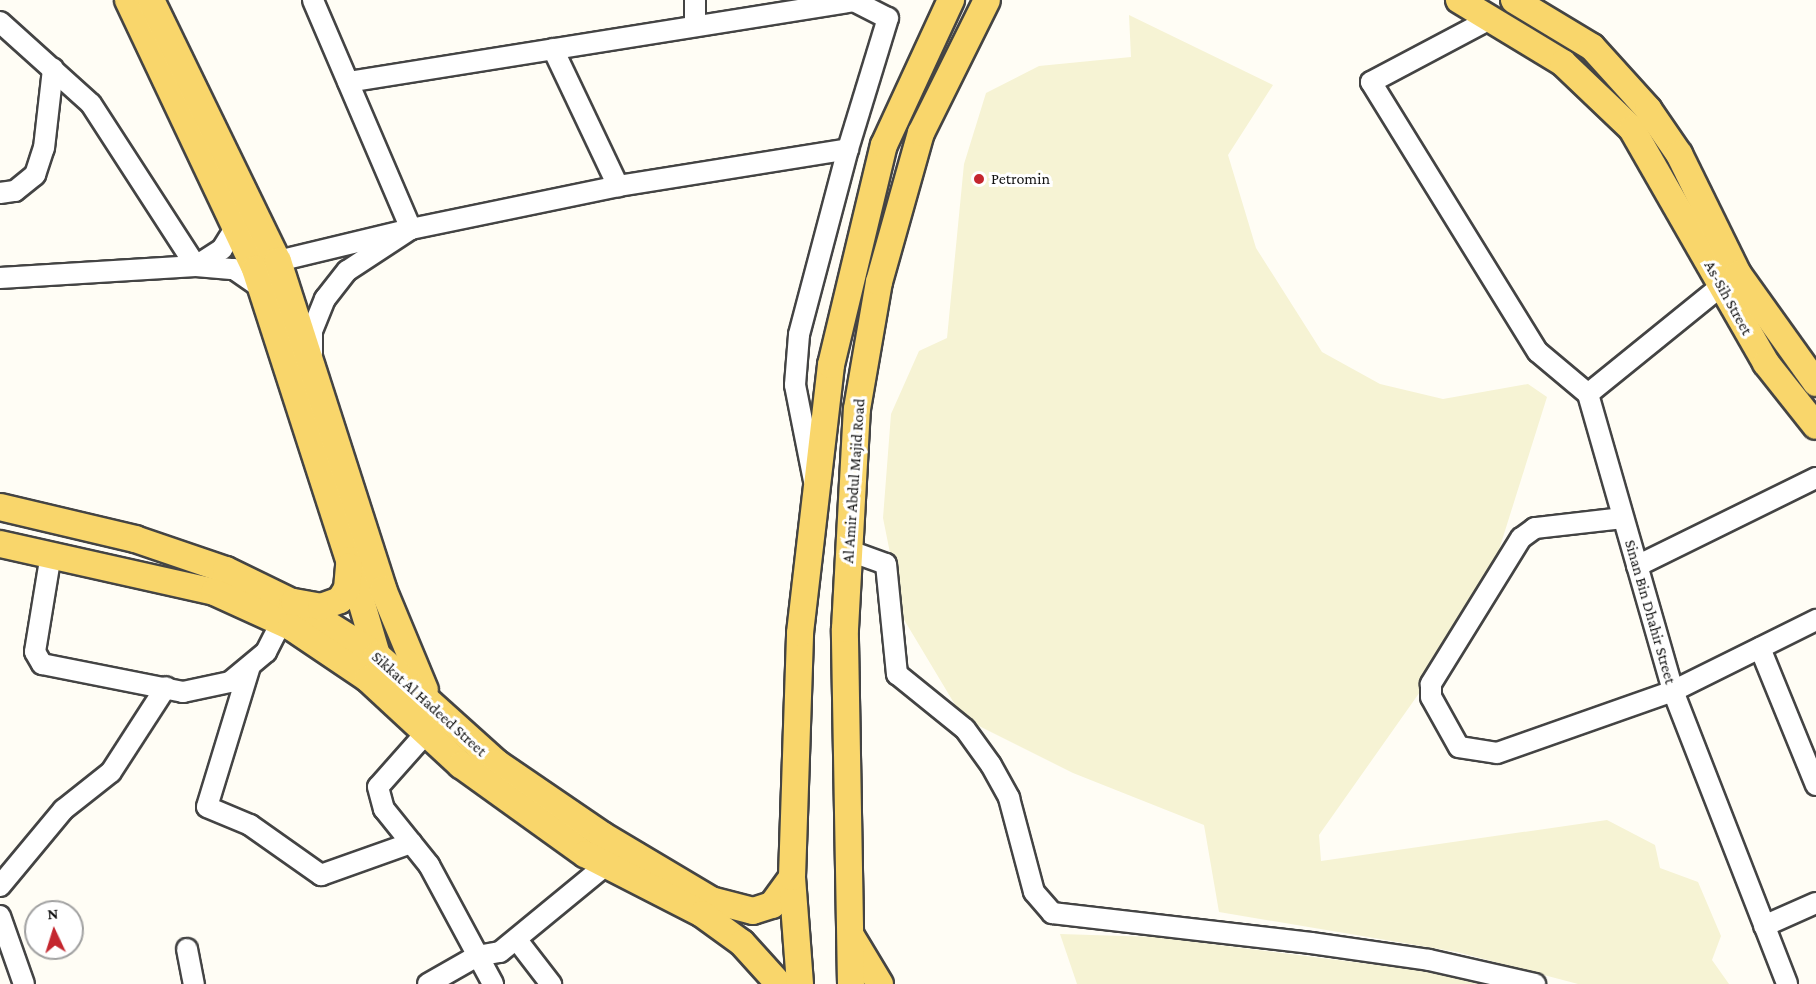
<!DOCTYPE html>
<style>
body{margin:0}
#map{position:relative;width:1816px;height:984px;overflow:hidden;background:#fffdf5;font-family:"Crimson Pro",serif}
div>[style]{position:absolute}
.farmland>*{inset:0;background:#f6f3d4}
.roads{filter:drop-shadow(2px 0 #444) drop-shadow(-2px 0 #444) drop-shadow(0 2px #444) drop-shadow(0 -2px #444)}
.minor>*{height:20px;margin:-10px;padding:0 10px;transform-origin:10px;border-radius:10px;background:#fff}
.major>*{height:26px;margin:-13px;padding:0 13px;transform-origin:13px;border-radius:13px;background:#f9d66b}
.dots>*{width:16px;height:16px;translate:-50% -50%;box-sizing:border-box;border:3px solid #fff;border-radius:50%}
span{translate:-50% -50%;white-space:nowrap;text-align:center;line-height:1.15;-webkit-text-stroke:6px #fff;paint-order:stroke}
.poi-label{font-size:16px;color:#111}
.left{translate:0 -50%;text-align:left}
.street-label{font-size:16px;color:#111}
.north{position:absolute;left:24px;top:900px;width:60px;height:60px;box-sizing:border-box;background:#fff;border:2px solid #a0a0a0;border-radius:50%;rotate:356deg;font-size:16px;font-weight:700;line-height:24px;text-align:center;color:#111}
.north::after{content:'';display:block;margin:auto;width:21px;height:27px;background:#c4262e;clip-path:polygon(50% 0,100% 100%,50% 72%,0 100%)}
</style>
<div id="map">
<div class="farmland">
<i style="clip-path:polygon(1129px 15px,1273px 85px,1228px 155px,1256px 248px,1322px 352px,1380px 384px,1443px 399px,1528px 384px,1547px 397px,1482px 604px,1319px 835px,1321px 861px,1607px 820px,1655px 845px,1660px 868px,1698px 882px,1721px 936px,1712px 960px,1729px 984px,1578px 984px,1457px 952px,1219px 912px,1204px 825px,1073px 773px,963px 718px,903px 618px,883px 518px,891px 414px,919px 351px,947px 338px,964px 164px,986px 93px,1039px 66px,1131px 57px)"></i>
<i style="clip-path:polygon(1060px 934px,1155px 937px,1441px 973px,1481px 984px,1077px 984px)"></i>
</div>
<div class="roads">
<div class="minor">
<i style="left:1492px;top:18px;width:137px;rotate:152.1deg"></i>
<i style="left:1371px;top:82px;width:317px;rotate:58.3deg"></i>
<i style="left:1538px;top:352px;width:65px;rotate:40deg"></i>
<i style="left:0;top:22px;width:122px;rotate:42deg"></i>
<i style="left:91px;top:104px;width:193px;rotate:57.1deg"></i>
<i style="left:196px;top:266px;width:31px;rotate:-33deg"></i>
<i style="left:222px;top:249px;width:26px;rotate:-58deg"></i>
<i style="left:695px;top:26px;width:26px;rotate:-90deg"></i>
<i style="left:553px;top:49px;width:152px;rotate:64.6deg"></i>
<i style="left:348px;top:82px;width:512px;rotate:-9.09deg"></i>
<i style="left:854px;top:1px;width:38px;rotate:27deg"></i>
<i style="left:888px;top:18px;width:137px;rotate:107deg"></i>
<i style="left:0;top:193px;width:15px;rotate:-8deg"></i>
<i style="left:15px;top:191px;width:26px;rotate:-39deg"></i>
<i style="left:35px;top:175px;width:28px;rotate:-72deg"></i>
<i style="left:44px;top:148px;width:80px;rotate:-83.5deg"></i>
<i style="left:278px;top:261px;width:137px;rotate:-13.5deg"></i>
<i style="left:411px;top:229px;width:249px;rotate:-113.2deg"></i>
<i style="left:0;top:278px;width:196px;rotate:-3.5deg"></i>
<i style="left:196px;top:266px;width:38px;rotate:5deg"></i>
<i style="left:234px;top:269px;width:33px;rotate:35deg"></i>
<i style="left:1720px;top:287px;width:170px;rotate:141deg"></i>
<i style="left:1588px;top:394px;width:309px;rotate:74deg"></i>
<i style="left:1673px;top:691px;width:314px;rotate:68.7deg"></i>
<i style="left:312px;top:353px;width:22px;rotate:-90deg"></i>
<i style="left:312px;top:331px;width:35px;rotate:-68deg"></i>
<i style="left:325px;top:299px;width:36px;rotate:-52deg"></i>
<i style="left:347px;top:271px;width:77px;rotate:-33.3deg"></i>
<i style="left:411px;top:229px;width:211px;rotate:-11.7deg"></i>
<i style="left:618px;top:186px;width:233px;rotate:-9.1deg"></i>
<i style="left:848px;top:149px;width:192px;rotate:104.8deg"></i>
<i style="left:799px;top:335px;width:50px;rotate:94.6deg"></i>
<i style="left:795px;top:385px;width:98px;rotate:78.8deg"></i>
<i style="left:1623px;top:518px;width:89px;rotate:173.5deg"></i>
<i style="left:1535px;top:528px;width:17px;rotate:144deg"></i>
<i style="left:1521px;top:538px;width:172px;rotate:121.7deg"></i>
<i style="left:1431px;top:684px;width:13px;rotate:90deg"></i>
<i style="left:1431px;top:697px;width:57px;rotate:60.8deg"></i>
<i style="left:1459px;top:747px;width:38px;rotate:9deg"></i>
<i style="left:1497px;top:753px;width:187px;rotate:-19.4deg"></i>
<i style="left:1673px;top:691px;width:160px;rotate:-26.4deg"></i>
<i style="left:847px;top:550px;width:41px;rotate:19.7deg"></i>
<i style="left:886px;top:564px;width:111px;rotate:84.3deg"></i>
<i style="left:897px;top:674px;width:87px;rotate:39deg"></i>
<i style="left:965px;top:729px;width:44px;rotate:54.2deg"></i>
<i style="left:991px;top:765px;width:38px;rotate:61deg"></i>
<i style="left:1009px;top:798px;width:97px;rotate:75.1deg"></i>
<i style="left:1034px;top:892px;width:28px;rotate:49deg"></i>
<i style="left:1052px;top:913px;width:261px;rotate:6.6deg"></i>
<i style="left:1311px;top:943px;width:119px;rotate:8.2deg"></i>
<i style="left:1429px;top:960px;width:109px;rotate:12.8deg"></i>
<i style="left:51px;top:554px;width:99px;rotate:99.3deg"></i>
<i style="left:35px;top:652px;width:14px;rotate:60deg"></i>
<i style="left:42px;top:664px;width:144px;rotate:11.2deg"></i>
<i style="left:183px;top:692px;width:48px;rotate:-12deg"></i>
<i style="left:230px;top:682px;width:47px;rotate:-39.8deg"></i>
<i style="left:266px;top:652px;width:34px;rotate:-63deg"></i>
<i style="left:1637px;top:566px;width:199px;rotate:-26.2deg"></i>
<i style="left:1760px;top:648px;width:148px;rotate:67.8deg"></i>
<i style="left:250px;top:666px;width:147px;rotate:107deg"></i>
<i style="left:207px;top:807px;width:47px;rotate:22.7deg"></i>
<i style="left:250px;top:825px;width:87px;rotate:35.2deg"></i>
<i style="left:321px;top:875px;width:96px;rotate:-19.6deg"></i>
<i style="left:426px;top:733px;width:72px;rotate:131.6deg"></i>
<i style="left:378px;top:787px;width:23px;rotate:75deg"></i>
<i style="left:384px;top:809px;width:72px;rotate:51.2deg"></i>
<i style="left:429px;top:865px;width:135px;rotate:61.7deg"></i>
<i style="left:0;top:886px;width:99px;rotate:-50.3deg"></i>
<i style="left:63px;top:810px;width:61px;rotate:-38.4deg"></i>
<i style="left:111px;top:772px;width:101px;rotate:-57.1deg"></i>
<i style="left:0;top:916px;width:72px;rotate:70.6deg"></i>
<i style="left:1764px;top:926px;width:57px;rotate:-23.9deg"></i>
<i style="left:517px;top:940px;width:56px;rotate:52.3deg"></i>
<i style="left:187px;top:949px;width:36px;rotate:79deg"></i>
<i style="left:428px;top:984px;width:56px;rotate:-29.7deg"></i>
<i style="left:477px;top:956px;width:23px;rotate:-10deg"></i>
<i style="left:500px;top:952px;width:137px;rotate:-39.4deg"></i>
</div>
<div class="major">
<i style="left:128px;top:0;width:297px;rotate:64.7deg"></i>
<i style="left:255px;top:269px;width:306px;rotate:72.1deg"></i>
<i style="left:349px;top:560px;width:99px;rotate:73.6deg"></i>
<i style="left:377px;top:655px;width:9px;rotate:111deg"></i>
<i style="left:151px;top:0;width:290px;rotate:64.1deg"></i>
<i style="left:278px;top:261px;width:344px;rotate:72.2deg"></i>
<i style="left:383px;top:589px;width:109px;rotate:67.4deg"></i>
<i style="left:1459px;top:0;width:122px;rotate:31.2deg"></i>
<i style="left:1563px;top:63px;width:95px;rotate:43.7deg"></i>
<i style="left:1632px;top:129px;width:270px;rotate:60.2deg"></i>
<i style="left:1766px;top:363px;width:80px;rotate:51.6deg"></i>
<i style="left:1514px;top:0;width:91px;rotate:31.1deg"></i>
<i style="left:1592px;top:47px;width:84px;rotate:47.9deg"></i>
<i style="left:1648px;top:109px;width:55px;rotate:55.4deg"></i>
<i style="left:1679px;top:154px;width:134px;rotate:63.8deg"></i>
<i style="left:1738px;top:274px;width:134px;rotate:54.4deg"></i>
<i style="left:0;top:507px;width:139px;rotate:13.3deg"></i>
<i style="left:135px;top:539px;width:96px;rotate:18.8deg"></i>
<i style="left:226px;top:570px;width:73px;rotate:25.9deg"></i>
<i style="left:292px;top:602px;width:100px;rotate:31.9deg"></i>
<i style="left:377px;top:655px;width:161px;rotate:42deg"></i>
<i style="left:497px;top:763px;width:127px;rotate:34.4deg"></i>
<i style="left:602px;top:835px;width:127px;rotate:30.8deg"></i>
<i style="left:711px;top:900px;width:43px;rotate:14.7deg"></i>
<i style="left:753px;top:911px;width:20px;rotate:-18deg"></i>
<i style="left:772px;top:905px;width:34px;rotate:-54deg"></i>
<i style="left:0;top:544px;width:219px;rotate:12.6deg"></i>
<i style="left:214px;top:592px;width:85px;rotate:24.4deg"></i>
<i style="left:291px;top:627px;width:93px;rotate:34deg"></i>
<i style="left:368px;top:679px;width:127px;rotate:42.8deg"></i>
<i style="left:461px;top:765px;width:153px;rotate:35.7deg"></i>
<i style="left:585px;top:854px;width:131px;rotate:27.1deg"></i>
<i style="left:702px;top:914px;width:49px;rotate:35.9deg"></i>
<i style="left:742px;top:943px;width:55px;rotate:47.9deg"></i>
<i style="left:294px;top:602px;width:27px;rotate:10deg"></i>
<i style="left:321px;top:607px;width:20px;rotate:-20deg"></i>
<i style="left:340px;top:600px;width:13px;rotate:-58deg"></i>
<i style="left:347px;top:589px;width:23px;rotate:-85deg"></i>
<i style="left:851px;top:936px;width:56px;rotate:58.9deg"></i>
<i style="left:800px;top:984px;width:107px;rotate:-94.3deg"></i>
<i style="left:792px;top:877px;width:244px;rotate:-88.1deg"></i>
<i style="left:800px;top:633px;width:270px;rotate:-83.4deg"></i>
<i style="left:831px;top:365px;width:226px;rotate:-76.5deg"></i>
<i style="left:884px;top:145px;width:160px;rotate:-65.2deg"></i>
<i style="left:851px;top:984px;width:355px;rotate:-91deg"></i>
<i style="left:845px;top:629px;width:220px;rotate:-86.9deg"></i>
<i style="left:857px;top:409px;width:129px;rotate:-80.2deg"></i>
<i style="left:879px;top:282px;width:155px;rotate:-74.3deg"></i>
<i style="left:921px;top:133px;width:148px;rotate:-63.6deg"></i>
</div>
</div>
<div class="dots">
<i style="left:979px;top:179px;background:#c4262e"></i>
</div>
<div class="poi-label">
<span class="left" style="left:991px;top:179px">Petromin</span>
</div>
<div class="street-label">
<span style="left:1728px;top:298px;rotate:61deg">As-Sih Street</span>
<span style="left:854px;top:481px;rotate:-86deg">Al Amir Abdul Majid Road</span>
<span style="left:1650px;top:612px;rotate:74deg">Sinan Bin Dhahir Street</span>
<span style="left:429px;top:704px;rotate:42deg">Sikkat Al Hadeed Street</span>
</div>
<div class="north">N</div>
</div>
